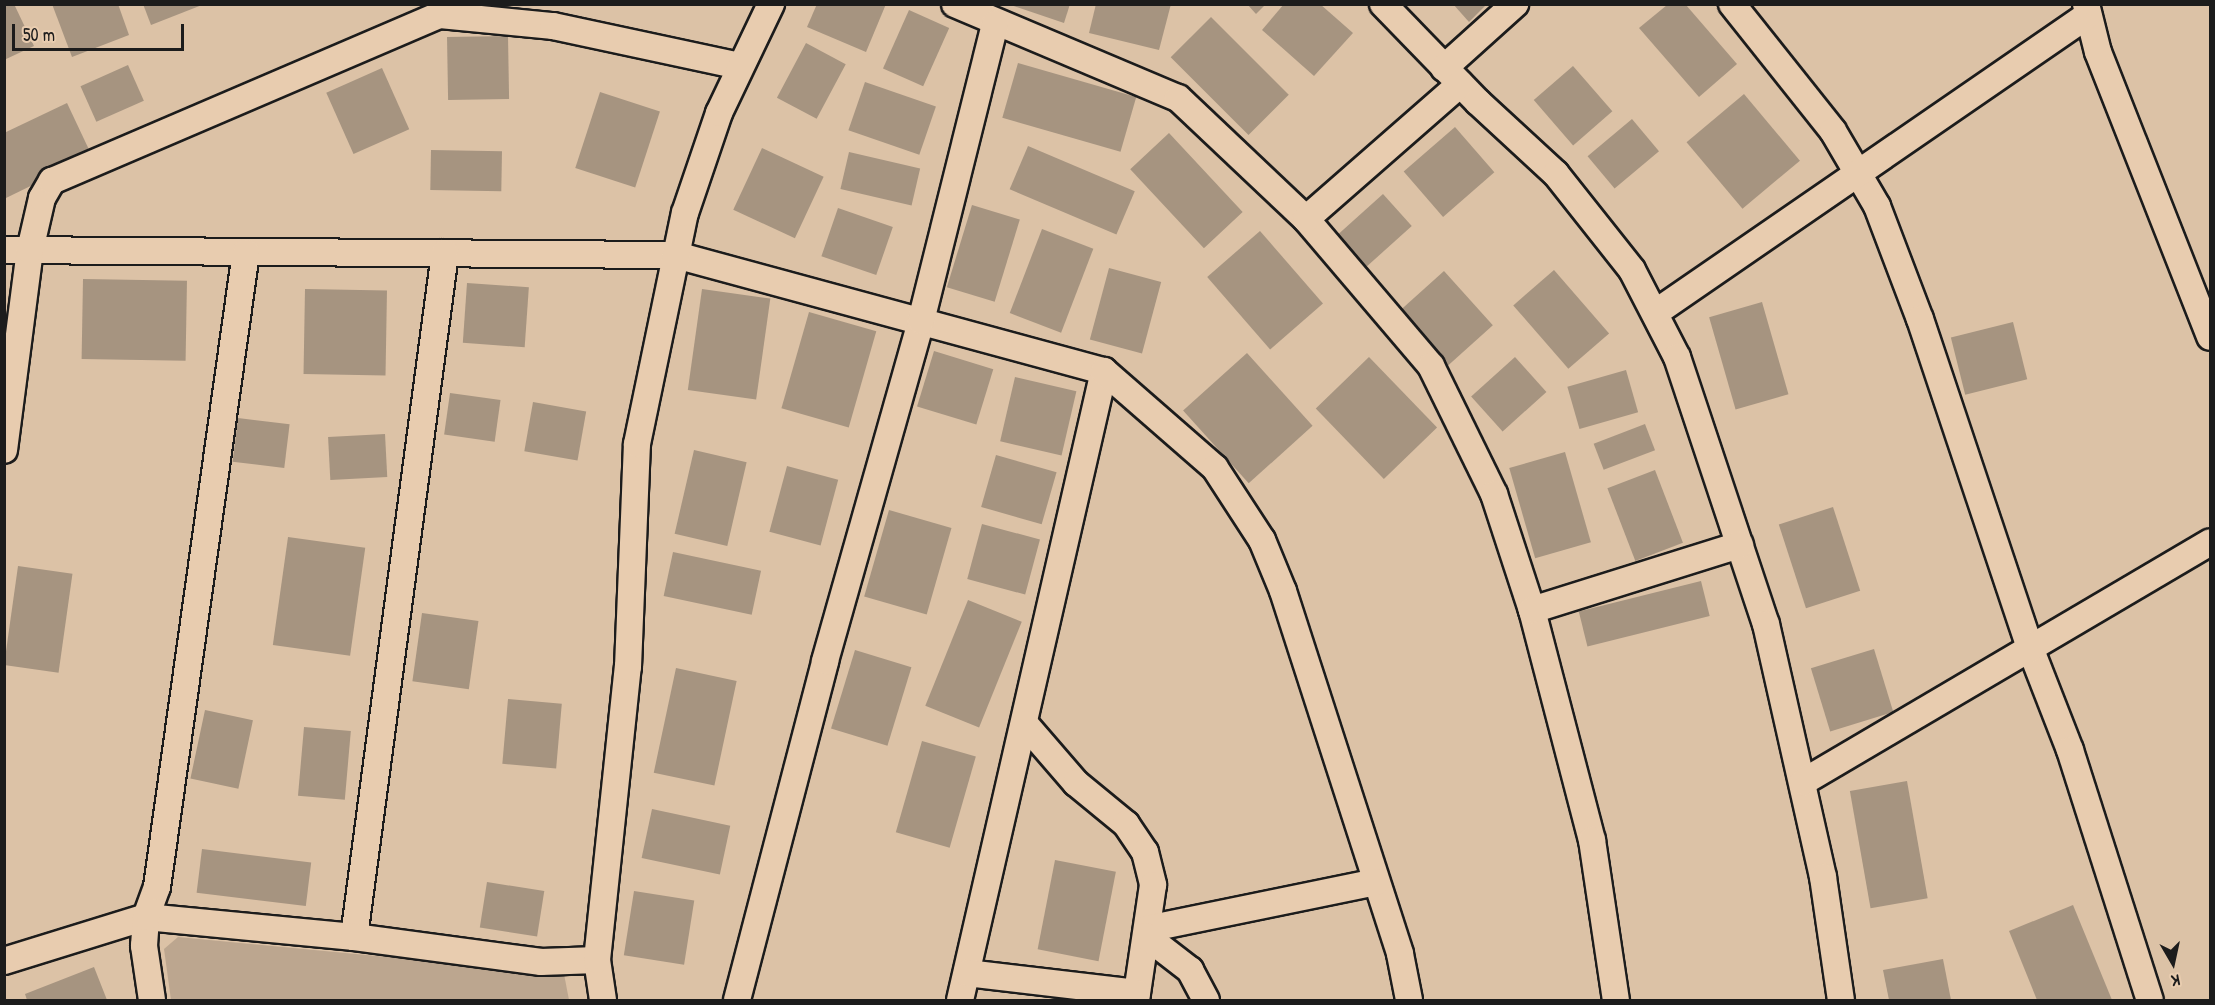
<!DOCTYPE html>
<style>
body{margin:0}
#map{position:relative;width:2215px;height:1005px;overflow:hidden;background:#dcc2a6;font-family:"Patrick Hand",sans-serif}
div>[style]{position:absolute}
.green>*{inset:0;background:#bca68f}
.building>*{inset:0;background:#a69480;transform-origin:0 0}
.roads{filter:drop-shadow(2px 0 #1c1c1c) drop-shadow(-2px 0 #1c1c1c) drop-shadow(0 2px #1c1c1c) drop-shadow(0 -2px #1c1c1c)}
.minor>*{height:26px;margin:-13px;padding:0 13px;transform-origin:13px;border-radius:13px;background:#e8ccaf}
span{translate:-50% -50%;white-space:nowrap;text-align:center;line-height:1.15;-webkit-text-stroke:6px #e8ccaf;paint-order:stroke}
.frame{position:absolute;inset:0;border:6px solid #1c1c1c;pointer-events:none}
.north{position:absolute;left:2143px;top:933px;width:60px;height:60px;-webkit-text-stroke:4px #e8ccaf;paint-order:stroke;rotate:171deg;font-size:16px;font-weight:700;line-height:24px;text-align:center;color:#1c1c1c}
.north::after{content:'';display:block;margin:auto;width:21px;height:27px;background:#1c1c1c;clip-path:polygon(50% 0,100% 100%,50% 72%,0 100%)}
.scale{position:absolute;left:12px;top:24px;width:172px;height:27px;box-sizing:border-box;border:3px solid #1c1c1c;border-top:0;padding-left:8px;font-size:18px;line-height:21px;white-space:nowrap;color:#1c1c1c;-webkit-text-stroke:4px #e8ccaf;paint-order:stroke}
</style>
<div id="map">
<div class="green">
<i style="clip-path:polygon(178px 937px,564px 974px,569px 1000px,171px 1000px,164px 949px)"></i>
</div>
<div class="building">
<i style="clip-path:polygon(4px 4px,14px 4px,34px 46px,4px 60px)"></i>
<i style="clip-path:polygon(52px 4px,118px 4px,129px 35px,72px 57px)"></i>
<i style="clip-path:polygon(143px 4px,202px 4px,202px 5px,151px 25px)"></i>
<i style="clip-path:polygon(817px 4px,886px 4px,866px 52px,807px 27px)"></i>
<i style="clip-path:polygon(1008px 4px,1070px 4px,1064px 23px)"></i>
<i style="clip-path:polygon(1096px 4px,1171px 4px,1159px 50px,1089px 33px)"></i>
<i style="clip-path:polygon(1247px 4px,1266px 4px,1256px 14px)"></i>
<i style="clip-path:polygon(1284px 4px,1320px 4px,1353px 33px,1314px 76px,1262px 30px)"></i>
<i style="clip-path:polygon(1453px 4px,1487px 4px,1469px 22px)"></i>
<i style="clip-path:polygon(1667px 5px,1686px 5px,1737px 64px,1699px 97px,1639px 28px)"></i>
<i style="left:909px;top:10px;width:44px;height:64px;rotate:24deg"></i>
<i style="left:1211px;top:17px;width:110px;height:57px;rotate:45deg"></i>
<i style="left:508px;top:36px;width:63px;height:61px;rotate:89deg"></i>
<i style="left:806px;top:43px;width:45px;height:62px;rotate:28deg"></i>
<i style="left:1018px;top:63px;width:123px;height:57px;rotate:16deg"></i>
<i style="left:128px;top:65px;width:39px;height:52px;rotate:66deg"></i>
<i style="left:1573px;top:66px;width:60px;height:52px;rotate:49deg"></i>
<i style="left:382px;top:68px;width:67px;height:61px;rotate:66deg"></i>
<i style="left:865px;top:82px;width:75px;height:51px;rotate:19deg"></i>
<i style="left:600px;top:92px;width:63px;height:80px;rotate:18deg"></i>
<i style="left:1744px;top:94px;width:87px;height:75px;rotate:50deg"></i>
<i style="clip-path:polygon(67px 103px,92px 156px,6px 198px,4px 133px)"></i>
<i style="left:1632px;top:119px;width:42px;height:58px;rotate:50deg"></i>
<i style="left:1455px;top:127px;width:60px;height:68px;rotate:49deg"></i>
<i style="left:1169px;top:133px;width:108px;height:53px;rotate:47deg"></i>
<i style="left:1028px;top:146px;width:116px;height:47px;rotate:23deg"></i>
<i style="left:762px;top:148px;width:68px;height:68px;rotate:25deg"></i>
<i style="left:431px;top:150px;width:71px;height:40px;rotate:1deg"></i>
<i style="left:849px;top:152px;width:73px;height:38px;rotate:13deg"></i>
<i style="left:1383px;top:194px;width:43px;height:64px;rotate:48deg"></i>
<i style="left:972px;top:205px;width:50px;height:86px;rotate:17deg"></i>
<i style="left:838px;top:208px;width:58px;height:51px;rotate:19deg"></i>
<i style="left:1042px;top:229px;width:55px;height:90px;rotate:21deg"></i>
<i style="left:1260px;top:231px;width:96px;height:70px;rotate:49deg"></i>
<i style="left:1109px;top:268px;width:54px;height:74px;rotate:15deg"></i>
<i style="left:1554px;top:270px;width:84px;height:54px;rotate:49deg"></i>
<i style="left:1444px;top:271px;width:73px;height:61px;rotate:48deg"></i>
<i style="left:83px;top:279px;width:104px;height:80px;rotate:1deg"></i>
<i style="left:467px;top:283px;width:62px;height:60px;rotate:4deg"></i>
<i style="left:305px;top:289px;width:82px;height:85px;rotate:1deg"></i>
<i style="left:702px;top:289px;width:69px;height:102px;rotate:8deg"></i>
<i style="left:1762px;top:302px;width:96px;height:55px;rotate:74deg"></i>
<i style="left:809px;top:312px;width:70px;height:100px;rotate:16deg"></i>
<i style="left:2013px;top:322px;width:59px;height:64px;rotate:76deg"></i>
<i style="left:934px;top:351px;width:62px;height:58px;rotate:17deg"></i>
<i style="left:1247px;top:353px;width:98px;height:86px;rotate:48deg"></i>
<i style="left:1369px;top:357px;width:98px;height:74px;rotate:46deg"></i>
<i style="left:1515px;top:357px;width:47px;height:59px;rotate:48deg"></i>
<i style="left:1626px;top:370px;width:44px;height:61px;rotate:74deg"></i>
<i style="left:1015px;top:377px;width:63px;height:66px;rotate:13deg"></i>
<i style="left:450px;top:393px;width:51px;height:42px;rotate:8deg"></i>
<i style="left:533px;top:402px;width:54px;height:50px;rotate:10deg"></i>
<i style="left:238px;top:418px;width:52px;height:44px;rotate:7deg"></i>
<i style="left:1645px;top:424px;width:28px;height:55px;rotate:69deg"></i>
<i style="left:385px;top:434px;width:43px;height:57px;rotate:87deg"></i>
<i style="left:694px;top:450px;width:54px;height:86px;rotate:13deg"></i>
<i style="left:1565px;top:452px;width:94px;height:58px;rotate:74deg"></i>
<i style="left:996px;top:455px;width:63px;height:54px;rotate:16deg"></i>
<i style="left:787px;top:466px;width:53px;height:68px;rotate:15deg"></i>
<i style="left:1655px;top:470px;width:78px;height:51px;rotate:69deg"></i>
<i style="left:1833px;top:507px;width:88px;height:57px;rotate:72deg"></i>
<i style="left:889px;top:510px;width:65px;height:90px;rotate:16deg"></i>
<i style="left:982px;top:524px;width:60px;height:57px;rotate:15deg"></i>
<i style="left:288px;top:537px;width:78px;height:109px;rotate:8deg"></i>
<i style="left:673px;top:552px;width:90px;height:45px;rotate:12deg"></i>
<i style="left:18px;top:566px;width:55px;height:100px;rotate:8deg"></i>
<i style="left:1701px;top:581px;width:36px;height:126px;rotate:76deg"></i>
<i style="left:968px;top:600px;width:58px;height:114px;rotate:22deg"></i>
<i style="left:422px;top:613px;width:57px;height:69px;rotate:8deg"></i>
<i style="left:1874px;top:649px;width:66px;height:66px;rotate:73deg"></i>
<i style="left:855px;top:650px;width:59px;height:82px;rotate:17deg"></i>
<i style="left:676px;top:668px;width:62px;height:107px;rotate:12deg"></i>
<i style="left:508px;top:699px;width:54px;height:65px;rotate:5deg"></i>
<i style="left:205px;top:710px;width:49px;height:70px;rotate:12deg"></i>
<i style="left:304px;top:727px;width:47px;height:69px;rotate:5deg"></i>
<i style="left:922px;top:741px;width:56px;height:95px;rotate:16deg"></i>
<i style="left:1907px;top:781px;width:119px;height:58px;rotate:80deg"></i>
<i style="left:652px;top:809px;width:80px;height:50px;rotate:12deg"></i>
<i style="left:202px;top:849px;width:110px;height:44px;rotate:7deg"></i>
<i style="left:1055px;top:860px;width:62px;height:91px;rotate:11deg"></i>
<i style="left:487px;top:882px;width:58px;height:46px;rotate:9deg"></i>
<i style="left:634px;top:891px;width:61px;height:65px;rotate:9deg"></i>
<i style="clip-path:polygon(2073px 905px,2112px 1000px,2037px 1000px,2009px 931px)"></i>
<i style="clip-path:polygon(1943px 959px,1951px 1000px,1889px 1000px,1883px 970px)"></i>
<i style="clip-path:polygon(94px 967px,107px 1000px,27px 1000px,25px 994px)"></i>
</div>
<div class="roads">
<div class="minor">
<i style="left:955px;top:4px;width:242px;rotate:22.9deg"></i>
<i style="left:1178px;top:98px;width:176px;rotate:43.4deg"></i>
<i style="left:1306px;top:219px;width:193px;rotate:49.6deg"></i>
<i style="left:1431px;top:366px;width:143px;rotate:63.8deg"></i>
<i style="left:1494px;top:494px;width:122px;rotate:71.9deg"></i>
<i style="left:1532px;top:610px;width:238px;rotate:75.4deg"></i>
<i style="left:1592px;top:840px;width:162px;rotate:81.5deg"></i>
<i style="left:1383px;top:4px;width:136px;rotate:45.9deg"></i>
<i style="left:1478px;top:102px;width:106px;rotate:42.7deg"></i>
<i style="left:1556px;top:174px;width:122px;rotate:51.6deg"></i>
<i style="left:1632px;top:270px;width:98px;rotate:62.7deg"></i>
<i style="left:1677px;top:357px;width:281px;rotate:71.6deg"></i>
<i style="left:1766px;top:624px;width:259px;rotate:77.3deg"></i>
<i style="left:1823px;top:877px;width:124px;rotate:81.7deg"></i>
<i style="left:1732px;top:4px;width:162px;rotate:51.5deg"></i>
<i style="left:1833px;top:131px;width:87px;rotate:59.6deg"></i>
<i style="left:1877px;top:206px;width:121px;rotate:69.2deg"></i>
<i style="left:1920px;top:319px;width:349px;rotate:71.5deg"></i>
<i style="left:2031px;top:650px;width:107px;rotate:68.7deg"></i>
<i style="left:2070px;top:750px;width:262px;rotate:72.3deg"></i>
<i style="left:2086px;top:4px;width:49px;rotate:76deg"></i>
<i style="left:2098px;top:52px;width:306px;rotate:68.5deg"></i>
<i style="left:1444px;top:68px;width:96px;rotate:-42deg"></i>
<i style="left:1306px;top:219px;width:205px;rotate:-41.2deg"></i>
<i style="left:4px;top:250px;width:672px;rotate:0.43deg"></i>
<i style="left:676px;top:255px;width:443px;rotate:15.2deg"></i>
<i style="left:1104px;top:371px;width:645px;rotate:102.89deg"></i>
<i style="left:1655px;top:313px;width:526px;rotate:-34.54deg"></i>
<i style="left:1104px;top:371px;width:147px;rotate:41.1deg"></i>
<i style="left:1215px;top:468px;width:86px;rotate:56.9deg"></i>
<i style="left:1262px;top:540px;width:55px;rotate:67.6deg"></i>
<i style="left:1283px;top:591px;width:381px;rotate:72.1deg"></i>
<i style="left:1400px;top:954px;width:47px;rotate:78.9deg"></i>
<i style="left:4px;top:450px;width:202px;rotate:-82.6deg"></i>
<i style="left:30px;top:250px;width:53px;rotate:-77deg"></i>
<i style="left:42px;top:198px;width:20px;rotate:-60deg"></i>
<i style="left:52px;top:181px;width:422px;rotate:-23.2deg"></i>
<i style="left:440px;top:15px;width:114px;rotate:5.6deg"></i>
<i style="left:553px;top:26px;width:191px;rotate:12.1deg"></i>
<i style="left:1532px;top:610px;width:218px;rotate:-17.4deg"></i>
<i style="left:1025px;top:724px;width:78px;rotate:49.2deg"></i>
<i style="left:1076px;top:783px;width:65px;rotate:39.4deg"></i>
<i style="left:1126px;top:824px;width:34px;rotate:56deg"></i>
<i style="left:1145px;top:852px;width:34px;rotate:76deg"></i>
<i style="left:1153px;top:885px;width:116px;rotate:98.4deg"></i>
<i style="left:1803px;top:782px;width:472px;rotate:-30.5deg"></i>
<i style="left:1147px;top:929px;width:234px;rotate:-11.6deg"></i>
<i style="left:1146px;top:936px;width:56px;rotate:37.7deg"></i>
<i style="left:1190px;top:970px;width:34px;rotate:62deg"></i>
<i style="left:354px;top:937px;width:690px;rotate:-82.42deg"></i>
<i style="left:4px;top:961px;width:149px;rotate:-17.2deg"></i>
<i style="left:146px;top:917px;width:209px;rotate:5.5deg"></i>
<i style="left:354px;top:937px;width:189px;rotate:7.6deg"></i>
<i style="left:541px;top:962px;width:56px;rotate:-2deg"></i>
<i style="left:967px;top:973px;width:171px;rotate:6.7deg"></i>
<i style="left:152px;top:1000px;width:55px;rotate:-98.4deg"></i>
<i style="left:144px;top:946px;width:29px;rotate:-86deg"></i>
<i style="left:146px;top:917px;width:32px;rotate:-70deg"></i>
<i style="left:157px;top:887px;width:641px;rotate:-82.02deg"></i>
<i style="left:603px;top:1000px;width:40px;rotate:-98.5deg"></i>
<i style="left:597px;top:960px;width:295px;rotate:-84deg"></i>
<i style="left:628px;top:667px;width:223px;rotate:-87.7deg"></i>
<i style="left:637px;top:444px;width:236px;rotate:-78.3deg"></i>
<i style="left:685px;top:213px;width:106px;rotate:-71.2deg"></i>
<i style="left:719px;top:113px;width:121px;rotate:-64.5deg"></i>
<i style="left:737px;top:1000px;width:350px;rotate:-75.4deg"></i>
<i style="left:825px;top:661px;width:353px;rotate:-74.2deg"></i>
<i style="left:921px;top:321px;width:306px;rotate:-76deg"></i>
</div>
</div>
<div class="frame"></div>
<div class="north">K</div>
<div class="scale">50 m</div>
</div>
